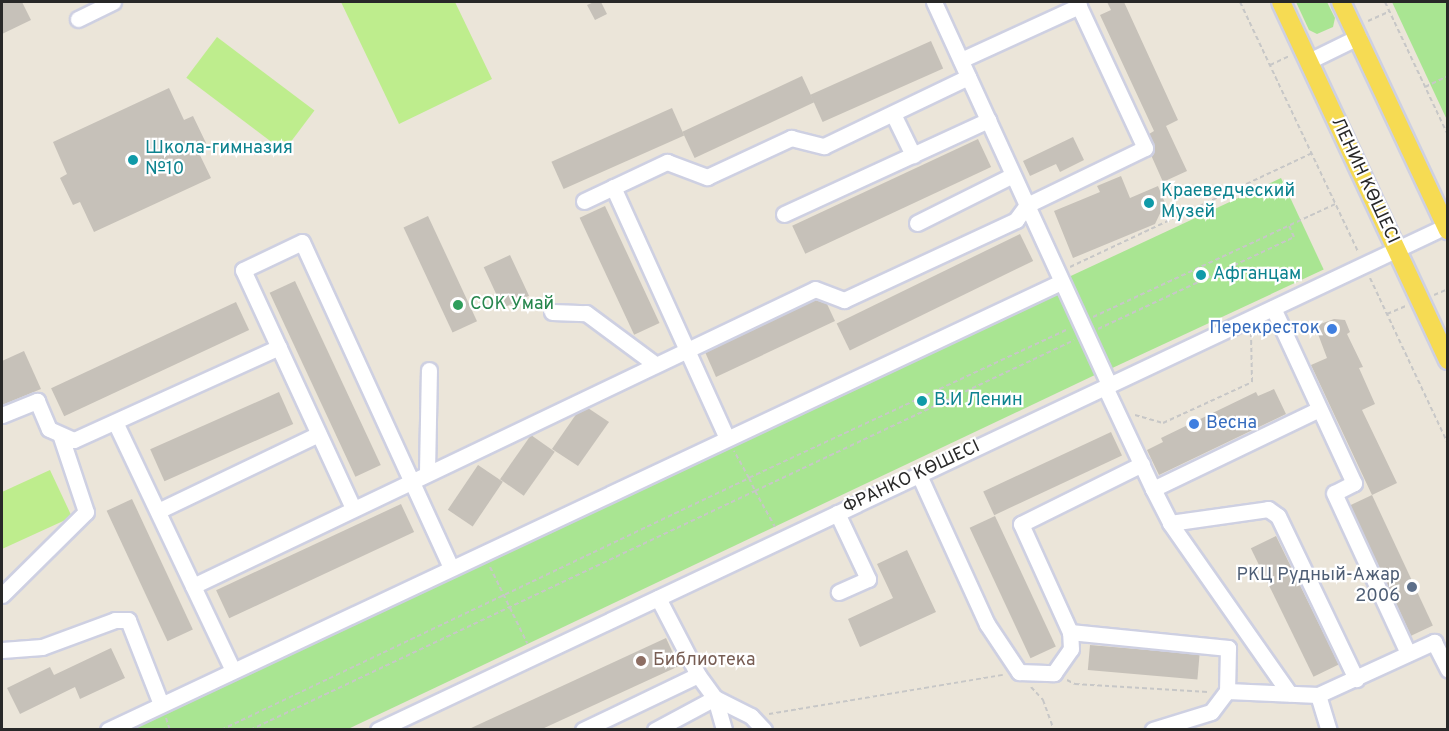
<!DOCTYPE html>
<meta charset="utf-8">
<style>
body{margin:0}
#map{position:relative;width:1449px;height:731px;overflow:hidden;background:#ebe5d9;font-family:Overpass,sans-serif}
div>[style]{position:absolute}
.green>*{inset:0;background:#a9e592;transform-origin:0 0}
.pitch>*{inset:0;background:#beed8d;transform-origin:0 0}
.building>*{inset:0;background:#c6c1b9;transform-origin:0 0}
.path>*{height:2px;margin-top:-1px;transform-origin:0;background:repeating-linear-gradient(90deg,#c7c7c7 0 4.5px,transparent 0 7.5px)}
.roads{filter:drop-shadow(2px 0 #ced0e2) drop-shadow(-2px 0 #ced0e2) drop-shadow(0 2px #ced0e2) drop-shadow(0 -2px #ced0e2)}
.minor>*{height:15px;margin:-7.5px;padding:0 7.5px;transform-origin:7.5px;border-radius:7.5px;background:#fff}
.major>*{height:18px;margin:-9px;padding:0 9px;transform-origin:9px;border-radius:9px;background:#f6db53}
.dots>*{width:16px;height:16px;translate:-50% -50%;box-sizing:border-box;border:3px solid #fff;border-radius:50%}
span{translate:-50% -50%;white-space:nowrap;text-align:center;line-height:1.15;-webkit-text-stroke:4.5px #fff;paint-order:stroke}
.culture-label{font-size:18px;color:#0d838f}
.left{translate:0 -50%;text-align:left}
.street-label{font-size:18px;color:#282828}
.leisure-label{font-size:18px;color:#27864d}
.shop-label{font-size:18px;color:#366cbe}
.right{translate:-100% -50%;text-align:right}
.service-label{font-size:18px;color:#4e5e75}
.education-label{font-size:18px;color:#785e54}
.frame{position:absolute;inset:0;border:3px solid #282828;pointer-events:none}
</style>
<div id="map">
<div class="green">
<i style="clip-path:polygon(1296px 2px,1327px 2px,1335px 18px,1333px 27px,1317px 34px,1309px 30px)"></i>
<i style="clip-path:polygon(1392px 2px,1447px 2px,1447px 120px)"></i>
<i style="left:1281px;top:178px;width:101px;height:235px;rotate:65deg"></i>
<i style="clip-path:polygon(1058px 290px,1097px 374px,348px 729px,127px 730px)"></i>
</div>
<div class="pitch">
<i style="clip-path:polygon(341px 2px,455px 2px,492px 79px,399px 124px)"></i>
<i style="left:217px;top:37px;width:122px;height:51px;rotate:37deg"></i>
<i style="clip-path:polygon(50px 470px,72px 517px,2px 549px,2px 492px)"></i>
</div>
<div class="building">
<i style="clip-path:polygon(2px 2px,22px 2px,31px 20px,2px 34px)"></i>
<i style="clip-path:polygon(594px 2px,601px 2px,607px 14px,595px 20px,587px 5px)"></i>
<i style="clip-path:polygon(1107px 2px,1124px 2px,1178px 120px,1166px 126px,1187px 171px,1163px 182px,1151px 155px,1155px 148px,1149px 134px,1154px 131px,1100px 15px,1111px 10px)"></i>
<i style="left:931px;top:41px;width:30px;height:132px;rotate:66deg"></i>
<i style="left:802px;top:76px;width:29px;height:132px;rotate:65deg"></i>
<i style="clip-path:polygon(169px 88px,184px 120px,193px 116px,206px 143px,196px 147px,211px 178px,94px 232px,80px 202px,73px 205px,60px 178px,67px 174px,53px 142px)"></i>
<i style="left:672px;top:108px;width:30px;height:132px;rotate:66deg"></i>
<i style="clip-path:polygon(1073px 137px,1084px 160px,1060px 172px,1056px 164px,1030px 176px,1023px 161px)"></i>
<i style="left:978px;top:139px;width:31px;height:205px;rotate:65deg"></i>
<i style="clip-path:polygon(1121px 176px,1130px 198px,1158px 186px,1165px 203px,1155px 224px,1073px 258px,1054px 211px,1100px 192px,1097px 186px)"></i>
<i style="left:605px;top:206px;width:129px;height:28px;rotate:65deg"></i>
<i style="left:428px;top:216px;width:116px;height:27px;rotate:65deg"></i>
<i style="left:1020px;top:234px;width:30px;height:204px;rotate:64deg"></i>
<i style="left:510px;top:255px;width:45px;height:29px;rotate:65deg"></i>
<i style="left:295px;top:281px;width:203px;height:28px;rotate:65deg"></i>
<i style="clip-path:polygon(815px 300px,827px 304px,835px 321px,716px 377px,705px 352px)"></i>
<i style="left:236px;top:302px;width:31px;height:204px;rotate:65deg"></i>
<i style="clip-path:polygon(1334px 319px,1345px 320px,1350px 332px,1347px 334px,1363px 367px,1359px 368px,1375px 404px,1362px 410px,1397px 483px,1372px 495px,1311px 365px,1327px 358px,1315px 326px)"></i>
<i style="clip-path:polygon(24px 351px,41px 389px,2px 405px,2px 361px)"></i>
<i style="clip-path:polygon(1274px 389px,1286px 414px,1159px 475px,1147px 450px,1163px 442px,1161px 438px,1256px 392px,1258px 396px)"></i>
<i style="left:279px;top:392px;width:35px;height:141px;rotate:66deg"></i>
<i style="clip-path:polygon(588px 408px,609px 422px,578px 466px,552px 449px,577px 413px)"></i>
<i style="left:1111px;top:432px;width:26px;height:141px;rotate:65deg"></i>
<i style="left:531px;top:435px;width:29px;height:54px;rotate:35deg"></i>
<i style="left:478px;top:465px;width:30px;height:54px;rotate:34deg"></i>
<i style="left:1372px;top:495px;width:144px;height:24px;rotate:65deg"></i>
<i style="left:132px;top:499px;width:144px;height:28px;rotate:65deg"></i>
<i style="left:401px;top:504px;width:31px;height:204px;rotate:65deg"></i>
<i style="left:995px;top:516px;width:144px;height:28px;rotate:65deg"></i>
<i style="left:1276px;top:536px;width:143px;height:28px;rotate:64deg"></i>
<i style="clip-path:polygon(907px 550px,936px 612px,860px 647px,848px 619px,893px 598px,877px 564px)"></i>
<i style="clip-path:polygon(666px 638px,679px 666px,542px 729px,469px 729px)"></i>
<i style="left:1090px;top:645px;width:110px;height:25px;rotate:5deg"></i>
<i style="clip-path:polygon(111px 648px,125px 678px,80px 699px,75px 687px,20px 714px,7px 688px,50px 667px,54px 675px)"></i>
</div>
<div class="path">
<i style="left:1240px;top:2px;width:276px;rotate:64.7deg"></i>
<i style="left:1385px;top:2px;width:147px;rotate:64.7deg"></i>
<i style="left:1368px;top:21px;width:24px;rotate:-24deg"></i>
<i style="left:1270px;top:65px;width:21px;rotate:-25deg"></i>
<i style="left:1425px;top:87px;width:25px;rotate:-26deg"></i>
<i style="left:1070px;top:267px;width:268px;rotate:-25.2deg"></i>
<i style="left:1370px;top:278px;width:183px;rotate:64.8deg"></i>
<i style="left:1434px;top:295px;width:15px;rotate:-23deg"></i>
<i style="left:1387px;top:314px;width:21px;rotate:-23deg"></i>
<i style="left:1093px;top:317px;width:267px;rotate:-25deg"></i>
<i style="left:1098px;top:329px;width:217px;rotate:-25.1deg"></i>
<i style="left:1294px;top:237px;width:12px;rotate:-114deg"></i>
<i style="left:1066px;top:330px;width:350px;rotate:155deg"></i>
<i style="left:749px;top:478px;width:14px;rotate:65deg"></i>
<i style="left:755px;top:491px;width:353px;rotate:-25.3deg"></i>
<i style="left:1135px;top:415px;width:29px;rotate:16deg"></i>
<i style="left:1163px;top:423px;width:98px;rotate:-24.7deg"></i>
<i style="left:1252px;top:382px;width:48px;rotate:-91.2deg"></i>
<i style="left:490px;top:567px;width:85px;rotate:64deg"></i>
<i style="left:1067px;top:680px;width:9px;rotate:27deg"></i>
<i style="left:1075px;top:684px;width:133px;rotate:3.4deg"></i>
<i style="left:1031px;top:687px;width:18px;rotate:47deg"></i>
<i style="left:1043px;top:700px;width:32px;rotate:70deg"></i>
<i style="left:769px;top:714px;width:237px;rotate:-9.5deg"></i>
<i style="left:166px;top:718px;width:13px;rotate:72deg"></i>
<i style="left:221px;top:730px;width:585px;rotate:-25.51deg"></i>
<i style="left:749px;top:478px;width:31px;rotate:-119deg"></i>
<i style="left:250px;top:730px;width:559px;rotate:-25.33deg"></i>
<i style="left:755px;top:491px;width:41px;rotate:60.9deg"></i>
</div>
<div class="roads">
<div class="minor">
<i style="left:934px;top:2px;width:421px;rotate:65.4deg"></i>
<i style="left:78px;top:19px;width:39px;rotate:-26deg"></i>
<i style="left:961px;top:60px;width:130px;rotate:-24.6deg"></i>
<i style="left:1309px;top:61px;width:55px;rotate:-26.1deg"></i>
<i style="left:893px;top:114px;width:46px;rotate:64deg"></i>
<i style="left:613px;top:187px;width:276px;rotate:65.6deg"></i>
<i style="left:584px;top:201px;width:92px;rotate:-25.2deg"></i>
<i style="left:667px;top:162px;width:43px;rotate:20.6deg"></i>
<i style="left:707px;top:177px;width:93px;rotate:-24.9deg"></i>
<i style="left:791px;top:138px;width:34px;rotate:14deg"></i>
<i style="left:824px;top:146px;width:160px;rotate:-25.6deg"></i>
<i style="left:784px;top:214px;width:225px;rotate:-24.7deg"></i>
<i style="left:917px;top:223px;width:107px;rotate:-26.6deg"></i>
<i style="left:1273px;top:308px;width:193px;rotate:65.2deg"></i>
<i style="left:1354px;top:483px;width:22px;rotate:153deg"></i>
<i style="left:1334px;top:493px;width:176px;rotate:65.2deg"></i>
<i style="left:552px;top:312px;width:34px;rotate:2deg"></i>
<i style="left:586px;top:313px;width:86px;rotate:36.5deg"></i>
<i style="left:1105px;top:387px;width:113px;rotate:64.8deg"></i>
<i style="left:1153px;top:489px;width:184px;rotate:-25.7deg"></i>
<i style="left:2px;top:415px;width:38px;rotate:-22deg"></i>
<i style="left:37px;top:401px;width:30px;rotate:67deg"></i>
<i style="left:49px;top:429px;width:27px;rotate:24deg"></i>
<i style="left:74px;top:440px;width:225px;rotate:-24.4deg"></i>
<i style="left:116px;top:424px;width:272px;rotate:64.6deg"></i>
<i style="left:1142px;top:464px;width:135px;rotate:153.6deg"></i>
<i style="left:1021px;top:524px;width:119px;rotate:65.6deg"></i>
<i style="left:1070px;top:632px;width:159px;rotate:5.8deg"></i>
<i style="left:1228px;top:648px;width:43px;rotate:91.3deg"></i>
<i style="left:1227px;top:691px;width:26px;rotate:127deg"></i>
<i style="left:1211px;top:712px;width:61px;rotate:162.8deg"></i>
<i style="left:427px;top:472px;width:102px;rotate:-88.9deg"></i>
<i style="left:919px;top:475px;width:164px;rotate:65.5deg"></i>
<i style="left:987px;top:624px;width:58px;rotate:56.3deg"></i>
<i style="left:1019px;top:672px;width:35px;rotate:2deg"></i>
<i style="left:1054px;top:673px;width:29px;rotate:-55deg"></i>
<i style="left:1071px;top:649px;width:17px;rotate:-93deg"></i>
<i style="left:1153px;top:489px;width:38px;rotate:63deg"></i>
<i style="left:1170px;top:523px;width:208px;rotate:55deg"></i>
<i style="left:353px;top:508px;width:262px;rotate:-114.8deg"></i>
<i style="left:243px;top:270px;width:65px;rotate:-25.4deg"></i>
<i style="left:302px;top:242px;width:358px;rotate:65.4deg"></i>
<i style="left:158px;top:511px;width:178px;rotate:-25.6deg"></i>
<i style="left:837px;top:513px;width:73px;rotate:64.8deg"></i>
<i style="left:868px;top:579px;width:32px;rotate:156deg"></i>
<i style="left:1170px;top:523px;width:99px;rotate:-8.1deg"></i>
<i style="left:1268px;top:509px;width:12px;rotate:35deg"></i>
<i style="left:1278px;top:516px;width:181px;rotate:64.4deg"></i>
<i style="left:193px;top:586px;width:689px;rotate:-25.52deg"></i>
<i style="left:815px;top:289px;width:31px;rotate:21deg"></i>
<i style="left:844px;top:300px;width:190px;rotate:-24.9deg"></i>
<i style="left:1016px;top:220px;width:19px;rotate:-54deg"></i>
<i style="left:1027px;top:205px;width:131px;rotate:-25.8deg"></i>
<i style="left:1145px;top:148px;width:161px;rotate:-115deg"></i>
<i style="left:2px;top:595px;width:118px;rotate:-44.7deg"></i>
<i style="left:86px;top:512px;width:79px;rotate:-108.4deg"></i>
<i style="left:658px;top:598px;width:87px;rotate:62.5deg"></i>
<i style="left:698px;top:675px;width:29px;rotate:54deg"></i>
<i style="left:715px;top:698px;width:33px;rotate:74deg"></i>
<i style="left:2px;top:650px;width:40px;rotate:-4.3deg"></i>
<i style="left:42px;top:647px;width:78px;rotate:-20.3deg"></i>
<i style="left:115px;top:620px;width:13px"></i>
<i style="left:128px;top:620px;width:90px;rotate:68.6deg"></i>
<i style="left:1227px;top:691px;width:91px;rotate:2.5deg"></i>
<i style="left:1318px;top:695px;width:128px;rotate:-24.6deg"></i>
<i style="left:1434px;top:642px;width:31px;rotate:63deg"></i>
<i style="left:1318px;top:695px;width:37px;rotate:73deg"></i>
<i style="left:108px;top:730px;width:1053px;rotate:-25.18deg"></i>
<i style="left:378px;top:730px;width:1181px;rotate:-25.26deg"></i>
<i style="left:583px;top:730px;width:127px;rotate:-25.6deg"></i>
<i style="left:655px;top:730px;width:68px;rotate:-28.1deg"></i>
<i style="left:715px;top:698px;width:40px;rotate:26.6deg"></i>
<i style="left:751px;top:716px;width:19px;rotate:47deg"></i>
</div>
<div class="major">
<i style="left:1281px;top:2px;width:395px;rotate:65deg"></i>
<i style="left:1341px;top:2px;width:252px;rotate:64.9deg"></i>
</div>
</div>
<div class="dots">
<i style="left:133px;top:160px;background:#0f9aa8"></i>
<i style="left:1149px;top:203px;background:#0f9aa8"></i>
<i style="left:1201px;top:275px;background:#0f9aa8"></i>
<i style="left:458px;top:305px;background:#2e9e5b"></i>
<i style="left:1332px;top:329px;background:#3f7fe0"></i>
<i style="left:922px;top:401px;background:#0f9aa8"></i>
<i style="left:1194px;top:424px;background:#3f7fe0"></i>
<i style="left:1412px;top:587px;background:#5c6f8a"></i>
<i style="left:641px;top:661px;background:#8d6e63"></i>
</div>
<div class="culture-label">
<span class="left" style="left:145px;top:160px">Школа-гимназия<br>№10</span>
<span class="left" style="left:1161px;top:203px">Краеведческий<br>Музей</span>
<span class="left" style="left:1213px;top:275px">Афганцам</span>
<span class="left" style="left:934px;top:401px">В.И Ленин</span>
</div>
<div class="street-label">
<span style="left:1364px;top:181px;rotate:65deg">ЛЕНИН КӨШЕСІ</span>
<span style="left:912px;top:478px;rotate:-25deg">ФРАНКО КӨШЕСІ</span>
</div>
<div class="leisure-label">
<span class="left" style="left:470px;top:305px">СОК Умай</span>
</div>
<div class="shop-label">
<span class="right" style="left:1320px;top:329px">Перекресток</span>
<span class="left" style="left:1206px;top:424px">Весна</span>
</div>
<div class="service-label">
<span class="right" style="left:1400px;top:587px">РКЦ Рудный-Ажар<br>2006</span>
</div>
<div class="education-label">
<span class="left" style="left:653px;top:661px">Библиотека</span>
</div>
<div class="frame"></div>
</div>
